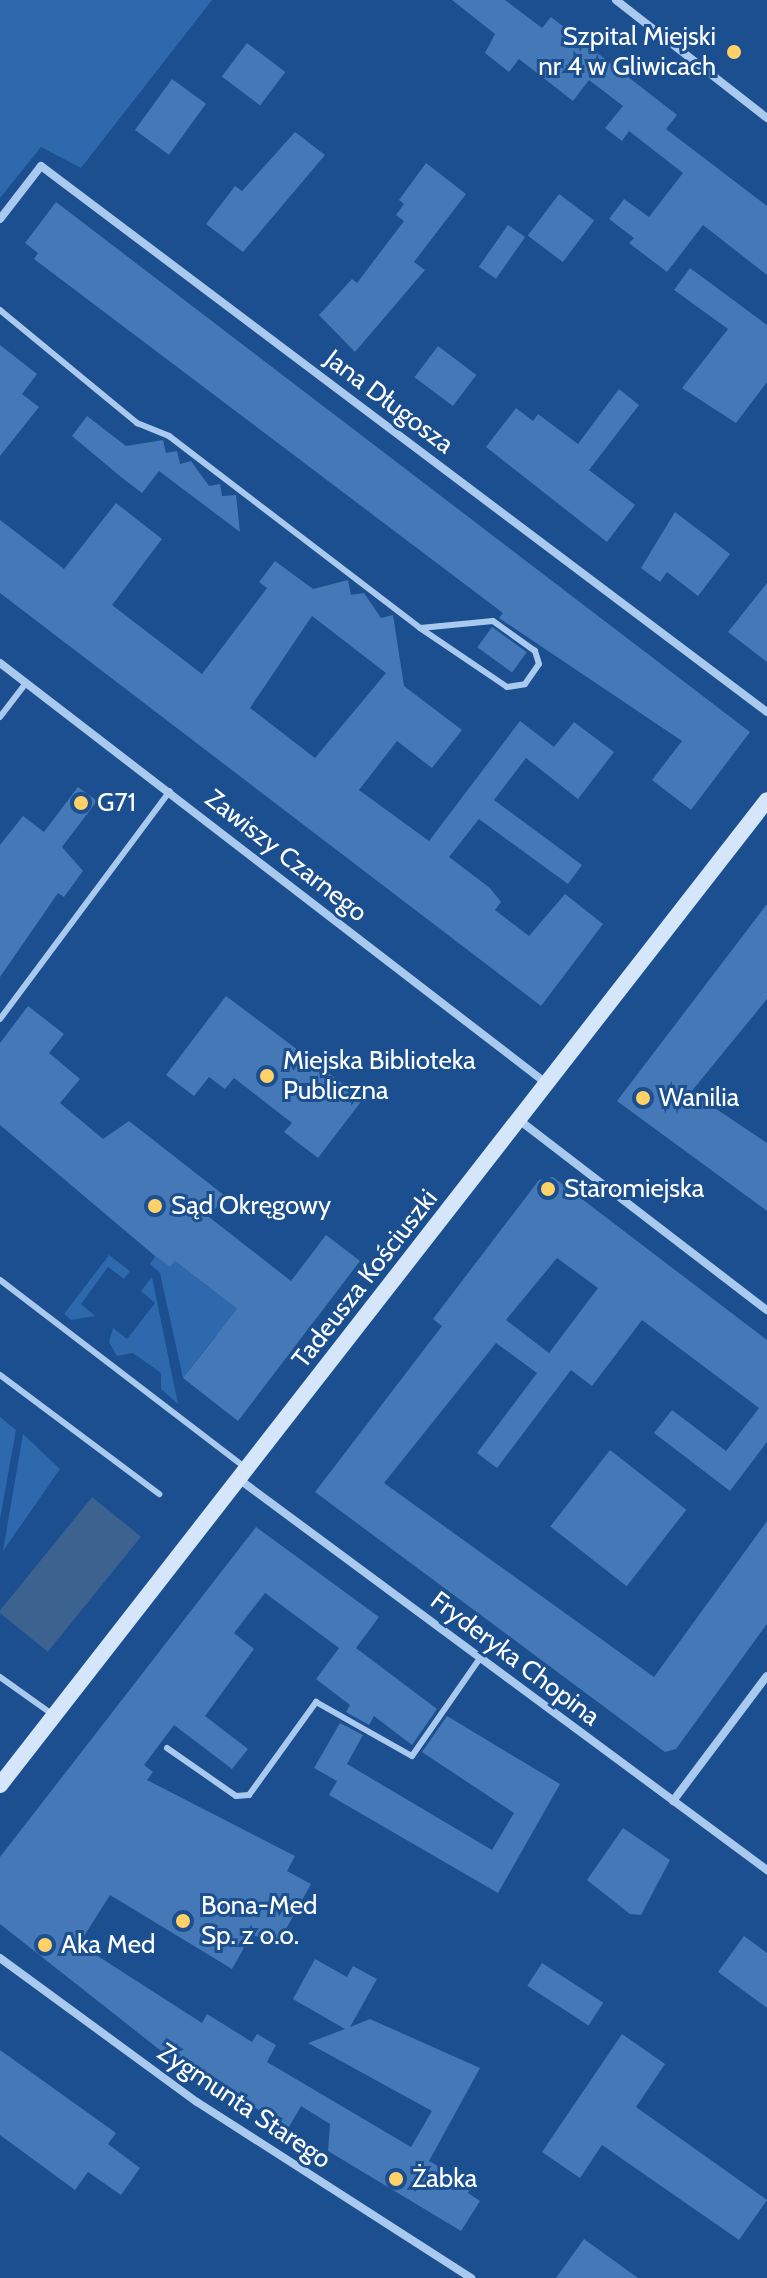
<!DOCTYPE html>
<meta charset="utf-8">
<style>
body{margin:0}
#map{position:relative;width:767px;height:2278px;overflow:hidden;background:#1b4f8f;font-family:Cabin,sans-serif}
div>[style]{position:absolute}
.green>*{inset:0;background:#2e69ad}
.water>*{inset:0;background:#3c6290;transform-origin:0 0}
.building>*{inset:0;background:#4478b7;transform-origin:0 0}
.lane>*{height:6px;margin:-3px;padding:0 3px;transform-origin:3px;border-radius:3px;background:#a9c9ee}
.street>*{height:8px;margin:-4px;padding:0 4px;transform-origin:4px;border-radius:4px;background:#a9c9ee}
.secondary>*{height:16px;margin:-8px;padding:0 8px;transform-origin:8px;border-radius:8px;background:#d6e6fa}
.dots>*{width:22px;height:22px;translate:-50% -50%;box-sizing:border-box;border:4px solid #1b4f8f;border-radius:50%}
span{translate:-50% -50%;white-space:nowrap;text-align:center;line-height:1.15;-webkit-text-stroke:6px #1b4f8f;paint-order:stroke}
.poi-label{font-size:26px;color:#fff}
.right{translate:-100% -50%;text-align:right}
.left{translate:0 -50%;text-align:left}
.street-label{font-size:26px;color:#fff}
</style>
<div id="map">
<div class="green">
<i style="clip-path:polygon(0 0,212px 0,81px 168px,41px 147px,0 198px)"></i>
<i style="clip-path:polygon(109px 1255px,130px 1271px,124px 1279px,108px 1267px,81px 1304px,95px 1316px,71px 1320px,64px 1314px)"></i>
<i style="clip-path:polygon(155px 1256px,170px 1267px,175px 1261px,256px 1324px,216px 1335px,183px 1378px,160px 1273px,150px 1264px)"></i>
<i style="clip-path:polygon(152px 1277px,157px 1302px,178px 1404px,161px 1389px,161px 1373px,133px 1353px,117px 1356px,109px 1342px,113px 1328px,127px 1339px,155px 1303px,141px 1291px)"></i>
<i style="clip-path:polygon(0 1417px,16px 1430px,0 1519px)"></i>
<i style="clip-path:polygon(23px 1434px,60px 1469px,3px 1551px)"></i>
</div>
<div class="water">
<i style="left:92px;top:1497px;width:63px;height:148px;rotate:39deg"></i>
</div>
<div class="building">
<i style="clip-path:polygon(452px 0,505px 0,542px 28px,551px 17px,677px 115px,666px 129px,767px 206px,767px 275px,703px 225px,667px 272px,629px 243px,634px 238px,609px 219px,624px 199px,649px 217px,683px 173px,629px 131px,622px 141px,605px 128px,623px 106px,589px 80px,573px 101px,519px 59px,509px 72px,485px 53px,495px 34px)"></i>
<i style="left:247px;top:43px;width:48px;height:42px;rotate:37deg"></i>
<i style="left:172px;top:79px;width:42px;height:63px;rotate:36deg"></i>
<i style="clip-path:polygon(295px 132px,325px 155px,243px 252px,206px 224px,235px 186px,242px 191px)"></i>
<i style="clip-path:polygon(426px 163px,466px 194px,414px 262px,425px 270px,355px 352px,319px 315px,352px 279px,357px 283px,404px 221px,396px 215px,404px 204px,399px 200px)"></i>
<i style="left:559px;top:194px;width:44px;height:52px;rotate:37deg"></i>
<i style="clip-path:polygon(56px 202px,750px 732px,691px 810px,652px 780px,682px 741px,499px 618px,503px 613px,34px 259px,38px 253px,25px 243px)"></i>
<i style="left:508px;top:225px;width:21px;height:51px;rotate:35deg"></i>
<i style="clip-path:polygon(690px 268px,767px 325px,767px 382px,736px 423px,682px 388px,728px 329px,674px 290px)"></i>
<i style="clip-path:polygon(0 345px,37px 374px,22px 394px,39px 407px,0 456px)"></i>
<i style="left:438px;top:346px;width:48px;height:39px;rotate:37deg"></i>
<i style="clip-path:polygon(619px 389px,639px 405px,589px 470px,635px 505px,607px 542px,486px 447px,516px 408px,533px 421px,538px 414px,578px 444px)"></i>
<i style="clip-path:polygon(87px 416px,126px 446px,163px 440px,166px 453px,177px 451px,180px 464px,191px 461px,209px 486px,220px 484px,222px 496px,236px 495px,240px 532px,159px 471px,142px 493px,121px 477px,72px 436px)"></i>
<i style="clip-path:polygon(evenodd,116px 503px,162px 539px,112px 605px,202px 674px,267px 588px,259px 582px,275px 561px,313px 589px,348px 580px,351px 595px,364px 593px,381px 618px,393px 615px,404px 686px,462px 730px,432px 768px,397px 741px,359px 790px,429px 841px,520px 721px,554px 747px,574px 722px,614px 752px,578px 799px,526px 758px,494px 800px,582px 865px,568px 884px,479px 819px,449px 857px,490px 888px,501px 902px,495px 910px,529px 936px,565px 894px,603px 924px,541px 1006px,0 593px,0 520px,64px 569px,116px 503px,312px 616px,386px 673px,315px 758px,250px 708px,312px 616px)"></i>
<i style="clip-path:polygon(675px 512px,730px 554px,698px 596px,667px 572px,660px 582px,641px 568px)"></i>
<i style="clip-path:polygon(767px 583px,767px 662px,728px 632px)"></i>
<i style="left:492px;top:627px;width:43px;height:25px;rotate:36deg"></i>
<i style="clip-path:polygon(78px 787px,97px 801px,62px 847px,83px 871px,64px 897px,58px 893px,0 977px,0 845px,23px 816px,44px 832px)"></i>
<i style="clip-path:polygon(767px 904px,767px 999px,691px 1092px,767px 1143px,767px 1211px,617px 1101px)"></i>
<i style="clip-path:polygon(226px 996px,363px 1099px,318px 1158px,284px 1132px,292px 1123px,234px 1078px,225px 1089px,209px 1077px,194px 1096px,166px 1075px)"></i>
<i style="clip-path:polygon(28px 1006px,64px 1034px,49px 1053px,80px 1079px,60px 1103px,103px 1139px,129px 1121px,225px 1196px,209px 1217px,291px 1281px,326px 1235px,360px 1261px,238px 1421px,183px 1378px,237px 1309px,175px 1261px,170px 1267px,155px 1256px,0 1125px,0 1043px)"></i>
<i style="clip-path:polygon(evenodd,553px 1177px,767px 1340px,767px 1442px,730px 1491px,654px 1433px,672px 1410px,726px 1451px,759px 1408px,642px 1320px,592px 1386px,571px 1370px,497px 1468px,477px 1453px,537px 1373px,496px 1343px,384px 1483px,654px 1677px,767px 1521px,767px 1624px,676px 1749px,665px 1752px,315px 1492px,442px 1326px,433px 1319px,539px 1180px,553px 1177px,557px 1258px,598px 1288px,549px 1353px,506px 1320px,557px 1258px)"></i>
<i style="left:610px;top:1450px;width:97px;height:97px;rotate:38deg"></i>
<i style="clip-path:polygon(256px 1527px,379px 1617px,356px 1648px,437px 1709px,412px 1745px,374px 1716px,369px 1725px,346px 1712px,350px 1705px,316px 1679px,339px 1648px,265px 1593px,234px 1633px,254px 1649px,205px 1716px,248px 1749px,232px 1769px,174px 1725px,144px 1765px,153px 1772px,147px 1780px,295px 1856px,287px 1871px,311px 1884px,276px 1947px,252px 1934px,232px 1969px,110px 1895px,79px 1944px,202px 2023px,207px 2014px,252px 2042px,257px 2034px,276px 2045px,267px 2062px,411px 2147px,432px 2111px,308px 2043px,345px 2029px,293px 1999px,315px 1959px,347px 1977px,353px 1966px,377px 1979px,350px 2027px,370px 2019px,480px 2068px,429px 2161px,472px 2186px,468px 2193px,480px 2201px,461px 2231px,328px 2151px,330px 2124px,301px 2106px,289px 2127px,179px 2065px,0 1924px,0 1857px)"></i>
<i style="clip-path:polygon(447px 1716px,560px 1784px,498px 1893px,329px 1795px,337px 1781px,314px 1768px,340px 1723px,363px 1735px,347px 1764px,492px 1850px,514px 1813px,422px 1752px)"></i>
<i style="clip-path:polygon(623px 1828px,670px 1860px,641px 1915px,630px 1914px,587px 1880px)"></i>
<i style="clip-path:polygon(744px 1936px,767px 1953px,767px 2008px,718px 1972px)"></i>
<i style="left:542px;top:1963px;width:73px;height:27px;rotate:33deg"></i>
<i style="clip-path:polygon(622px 2034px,665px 2064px,636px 2107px,767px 2200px,739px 2240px,602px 2145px,580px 2178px,542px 2152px)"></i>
<i style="clip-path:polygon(0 2050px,116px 2133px,108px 2144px,140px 2168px,121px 2195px,88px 2172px,75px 2190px,0 2135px)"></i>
<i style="clip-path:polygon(584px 2239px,638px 2278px,556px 2278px)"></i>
</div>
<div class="lane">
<i style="left:0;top:310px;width:178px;rotate:39.5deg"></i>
<i style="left:137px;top:423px;width:35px;rotate:22deg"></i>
<i style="left:169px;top:436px;width:316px;rotate:37.4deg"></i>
<i style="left:420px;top:628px;width:105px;rotate:34.1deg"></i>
<i style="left:507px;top:687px;width:18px;rotate:-9deg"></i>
<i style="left:525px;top:684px;width:24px;rotate:-55deg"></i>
<i style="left:539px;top:664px;width:14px;rotate:-107deg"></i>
<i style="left:535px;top:651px;width:52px;rotate:-144.5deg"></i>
<i style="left:493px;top:621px;width:73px;rotate:174.5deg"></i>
<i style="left:0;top:717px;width:43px;rotate:-52.6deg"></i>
<i style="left:0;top:1019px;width:284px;rotate:-53.3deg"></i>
<i style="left:0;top:1280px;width:308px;rotate:37.4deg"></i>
<i style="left:0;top:1375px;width:199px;rotate:36.8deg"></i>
<i style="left:0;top:1677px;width:64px;rotate:35.4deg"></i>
<i style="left:167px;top:1748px;width:84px;rotate:34.8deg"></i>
<i style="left:236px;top:1796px;width:13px;rotate:-4deg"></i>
<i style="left:249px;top:1795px;width:115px;rotate:-54.2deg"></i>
<i style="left:316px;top:1702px;width:110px;rotate:29.4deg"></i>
<i style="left:412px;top:1756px;width:119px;rotate:-55.2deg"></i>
</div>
<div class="street">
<i style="left:616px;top:0;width:192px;rotate:38deg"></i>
<i style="left:0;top:219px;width:67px;rotate:-52.3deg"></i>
<i style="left:41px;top:166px;width:908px;rotate:36.95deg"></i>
<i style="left:0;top:663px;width:689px;rotate:37.57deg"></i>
<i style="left:519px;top:1120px;width:312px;rotate:37.5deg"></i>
<i style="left:240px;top:1480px;width:656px;rotate:36.5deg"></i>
<i style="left:673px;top:1801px;width:156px;rotate:-53.1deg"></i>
<i style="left:0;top:1958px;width:244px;rotate:36.2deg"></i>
<i style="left:197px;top:2102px;width:326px;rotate:32.7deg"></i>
</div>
<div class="secondary">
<i style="left:0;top:1785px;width:1248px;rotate:-52.09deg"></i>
</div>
<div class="dots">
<i style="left:734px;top:52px;background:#ffd166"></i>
<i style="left:81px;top:803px;background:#ffd166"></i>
<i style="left:267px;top:1076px;background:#ffd166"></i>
<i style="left:643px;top:1098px;background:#ffd166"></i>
<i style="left:548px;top:1189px;background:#ffd166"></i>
<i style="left:155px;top:1206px;background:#ffd166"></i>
<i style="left:183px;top:1921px;background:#ffd166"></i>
<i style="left:45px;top:1945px;background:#ffd166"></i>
<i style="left:396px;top:2179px;background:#ffd166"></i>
</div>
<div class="poi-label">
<span class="right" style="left:716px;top:52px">Szpital Miejski<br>nr 4 w Gliwicach</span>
<span class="left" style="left:97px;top:803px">G71</span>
<span class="left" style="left:283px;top:1076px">Miejska Biblioteka<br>Publiczna</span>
<span class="left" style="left:659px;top:1098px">Wanilia</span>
<span class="left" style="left:564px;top:1189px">Staromiejska</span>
<span class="left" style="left:171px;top:1206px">Sąd Okręgowy</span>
<span class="left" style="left:201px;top:1921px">Bona-Med<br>Sp. z o.o.</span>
<span class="left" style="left:61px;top:1945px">Aka Med</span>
<span class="left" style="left:412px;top:2179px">Żabka</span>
</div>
<div class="street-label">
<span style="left:389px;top:402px;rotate:37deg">Jana Długosza</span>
<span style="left:286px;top:856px;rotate:38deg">Zawiszy Czarnego</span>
<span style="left:365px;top:1279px;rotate:-52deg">Tadeusza Kościuszki</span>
<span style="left:515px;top:1659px;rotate:37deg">Fryderyka Chopina</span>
<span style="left:244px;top:2106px;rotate:34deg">Zygmunta Starego</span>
</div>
</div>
